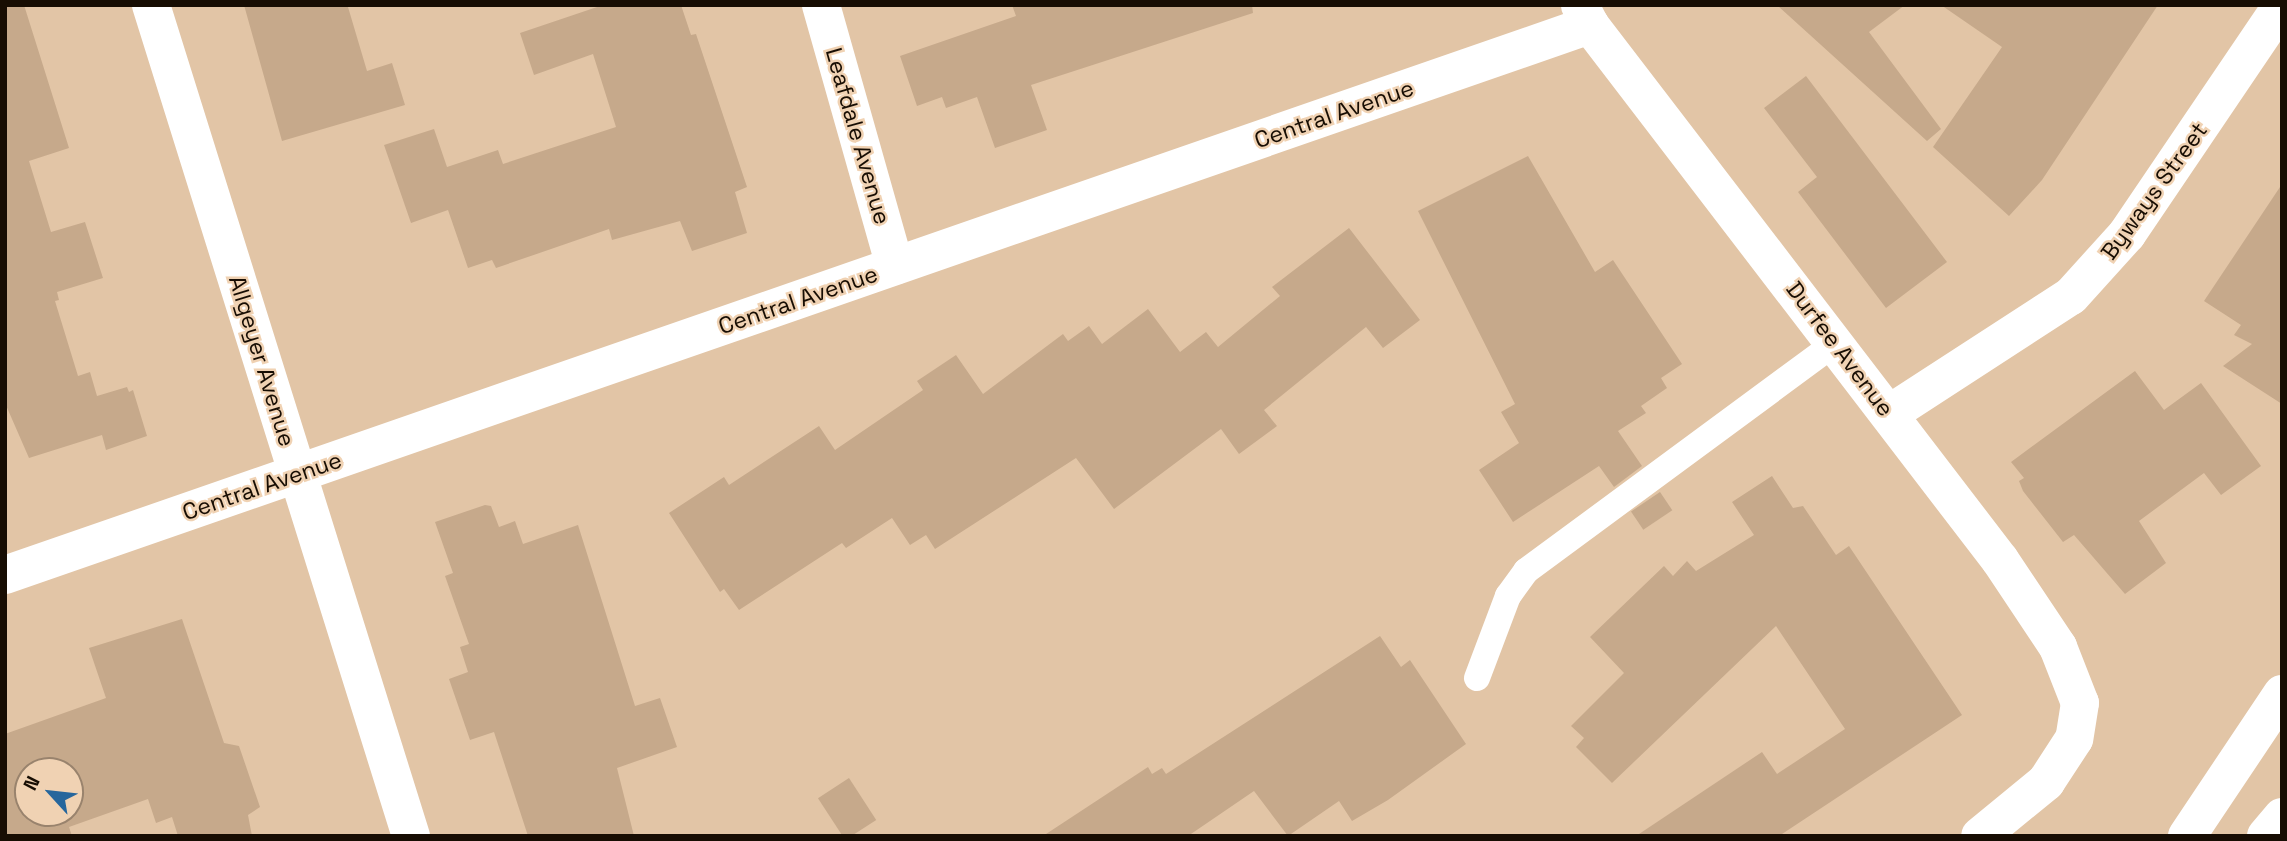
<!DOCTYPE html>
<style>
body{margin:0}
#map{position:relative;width:2287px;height:841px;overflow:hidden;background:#e2c5a6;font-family:"Space Grotesk",sans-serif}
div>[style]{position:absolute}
.building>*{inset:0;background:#c6a98b;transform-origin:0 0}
.service>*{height:26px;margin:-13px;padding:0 13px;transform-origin:13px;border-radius:13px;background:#fff}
.minor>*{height:38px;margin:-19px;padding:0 19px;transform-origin:19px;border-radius:19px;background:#fff}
.tertiary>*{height:38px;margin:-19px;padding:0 19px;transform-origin:19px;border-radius:19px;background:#fff}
.motorway>*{height:38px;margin:-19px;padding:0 19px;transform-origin:19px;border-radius:19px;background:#fff}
span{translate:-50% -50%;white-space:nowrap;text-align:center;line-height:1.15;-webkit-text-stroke:5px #f0d2b3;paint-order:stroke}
.street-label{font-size:23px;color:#170d03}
.frame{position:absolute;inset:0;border:7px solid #170d03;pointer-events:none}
.north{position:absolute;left:14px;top:757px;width:70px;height:70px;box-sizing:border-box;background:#f0d2b3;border:2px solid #99836d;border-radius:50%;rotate:297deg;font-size:19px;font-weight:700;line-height:28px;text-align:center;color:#170d03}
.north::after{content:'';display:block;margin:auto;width:24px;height:32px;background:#26669c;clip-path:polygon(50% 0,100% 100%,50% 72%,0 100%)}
</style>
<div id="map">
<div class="building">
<i style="clip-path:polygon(5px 5px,24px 5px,69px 148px,29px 161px,51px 232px,85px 222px,103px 278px,57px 292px,59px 300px,55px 301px,78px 376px,90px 372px,97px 396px,127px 387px,129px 392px,133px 390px,147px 436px,106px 450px,102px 435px,29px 458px,5px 403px)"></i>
<i style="clip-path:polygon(244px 5px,348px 7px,367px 71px,392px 63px,405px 105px,282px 141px)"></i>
<i style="clip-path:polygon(603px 5px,681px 5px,691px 35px,696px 34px,747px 187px,735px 192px,747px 233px,692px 251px,680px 221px,612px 240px,609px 229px,496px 268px,492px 260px,468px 268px,448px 210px,411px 223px,384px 145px,434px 129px,447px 167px,498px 150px,503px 164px,616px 127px,593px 54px,534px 75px,520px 33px)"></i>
<i style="clip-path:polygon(1012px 5px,1252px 5px,1253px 13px,1031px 85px,1047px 130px,995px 148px,977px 97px,946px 108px,942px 97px,917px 106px,900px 56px,1016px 16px)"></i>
<i style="clip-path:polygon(1777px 5px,1905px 5px,1869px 32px,1941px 129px,1927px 141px)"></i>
<i style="clip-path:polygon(1941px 5px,2158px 5px,2042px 180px,2009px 216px,1933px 147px,2002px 47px)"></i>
<i style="clip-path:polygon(1806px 76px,1947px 262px,1886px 308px,1798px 192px,1817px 177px,1764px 108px)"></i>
<i style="clip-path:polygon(1528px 156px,1595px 272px,1613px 260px,1682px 364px,1661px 378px,1667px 388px,1641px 406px,1646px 413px,1618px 431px,1642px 466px,1614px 487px,1599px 466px,1513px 522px,1479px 470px,1519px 443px,1501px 412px,1515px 404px,1418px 211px)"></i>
<i style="clip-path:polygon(2282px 184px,2282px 404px,2223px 366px,2252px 344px,2234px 335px,2241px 325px,2204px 301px)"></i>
<i style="clip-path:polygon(1349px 228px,1420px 320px,1383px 348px,1366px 327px,1264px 410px,1277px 426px,1239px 454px,1221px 429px,1114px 509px,1076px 458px,935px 549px,926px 535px,910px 545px,892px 518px,846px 548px,842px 543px,739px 610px,724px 589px,720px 592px,669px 513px,724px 477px,729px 485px,819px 426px,835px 450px,923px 390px,917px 381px,956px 355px,983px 394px,1063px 334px,1068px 341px,1089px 326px,1102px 344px,1148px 309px,1180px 352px,1206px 332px,1218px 347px,1280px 296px,1272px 287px)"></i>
<i style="clip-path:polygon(2135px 371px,2164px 410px,2201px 383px,2261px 466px,2221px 495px,2204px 473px,2139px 521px,2166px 563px,2125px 594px,2074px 535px,2063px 542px,2023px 491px,2019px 481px,2024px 478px,2011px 462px)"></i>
<i style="clip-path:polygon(1772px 476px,1793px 508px,1803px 506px,1836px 555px,1849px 546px,1962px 715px,1779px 836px,1636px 836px,1762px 752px,1777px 774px,1845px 729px,1776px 626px,1612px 783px,1576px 747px,1584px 738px,1571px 726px,1624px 673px,1590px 637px,1664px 566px,1673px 576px,1687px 561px,1696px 571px,1754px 535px,1732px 502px)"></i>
<i style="left:1660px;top:492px;width:22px;height:35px;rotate:56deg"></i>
<i style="clip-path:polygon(485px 505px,491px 506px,499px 527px,515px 521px,523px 544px,578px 525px,635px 706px,660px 698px,677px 747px,617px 768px,634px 836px,528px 836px,494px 732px,470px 740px,449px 679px,468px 672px,460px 647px,469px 644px,445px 576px,453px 573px,435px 522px)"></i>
<i style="clip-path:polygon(evenodd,182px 619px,224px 743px,239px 746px,260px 807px,248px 815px,252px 836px,178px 836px,172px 817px,156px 823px,148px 799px,69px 827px,72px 836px,5px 836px,5px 734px,106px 698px,89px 648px,182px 619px,28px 771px,70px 771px,70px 813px,28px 813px,28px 771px)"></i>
<i style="clip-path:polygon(1380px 636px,1401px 667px,1410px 660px,1466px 744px,1388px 800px,1352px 821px,1339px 801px,1288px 836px,1254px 791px,1188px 836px,1043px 836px,1148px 767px,1152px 774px,1162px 768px,1166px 774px)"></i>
<i style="left:849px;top:778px;width:50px;height:37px;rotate:57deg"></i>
</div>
<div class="service">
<i style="left:1477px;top:678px;width:88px;rotate:-69.3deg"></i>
<i style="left:1508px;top:596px;width:31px;rotate:-54deg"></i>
<i style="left:1526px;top:571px;width:384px;rotate:-36.4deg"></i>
</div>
<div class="minor">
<i style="left:151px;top:5px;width:871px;rotate:72.63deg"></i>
<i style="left:821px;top:5px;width:271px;rotate:74.2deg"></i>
<i style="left:1590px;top:25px;width:674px;rotate:52.54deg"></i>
<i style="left:2000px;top:560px;width:105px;rotate:56.3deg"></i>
<i style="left:2058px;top:647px;width:60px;rotate:68.6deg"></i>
<i style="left:2080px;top:703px;width:36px;rotate:99deg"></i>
<i style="left:2074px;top:739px;width:51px;rotate:123.1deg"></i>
<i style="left:2046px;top:782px;width:85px;rotate:140.7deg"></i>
<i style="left:1889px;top:414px;width:217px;rotate:-33deg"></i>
<i style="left:2071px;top:296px;width:84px;rotate:-47.9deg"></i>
<i style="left:2127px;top:234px;width:277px;rotate:-55.9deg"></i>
</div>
<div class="tertiary">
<i style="left:5px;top:575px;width:1678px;rotate:-19.14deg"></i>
<i style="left:1590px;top:25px;width:22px;rotate:-117deg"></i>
</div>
<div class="motorway">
<i style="left:2187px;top:836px;width:171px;rotate:-56.2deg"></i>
<i style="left:2266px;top:836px;width:25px;rotate:-50deg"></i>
</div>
<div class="street-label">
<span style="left:1334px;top:114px;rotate:-19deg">Central Avenue</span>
<span style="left:858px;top:136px;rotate:74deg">Leafdale Avenue</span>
<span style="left:2154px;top:191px;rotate:-54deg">Byways Street</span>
<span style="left:798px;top:300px;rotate:-19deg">Central Avenue</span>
<span style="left:1840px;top:349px;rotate:53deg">Durfee Avenue</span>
<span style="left:262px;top:361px;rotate:73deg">Allgeyer Avenue</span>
<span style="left:262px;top:486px;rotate:-19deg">Central Avenue</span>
</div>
<div class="frame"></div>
<div class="north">N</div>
</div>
